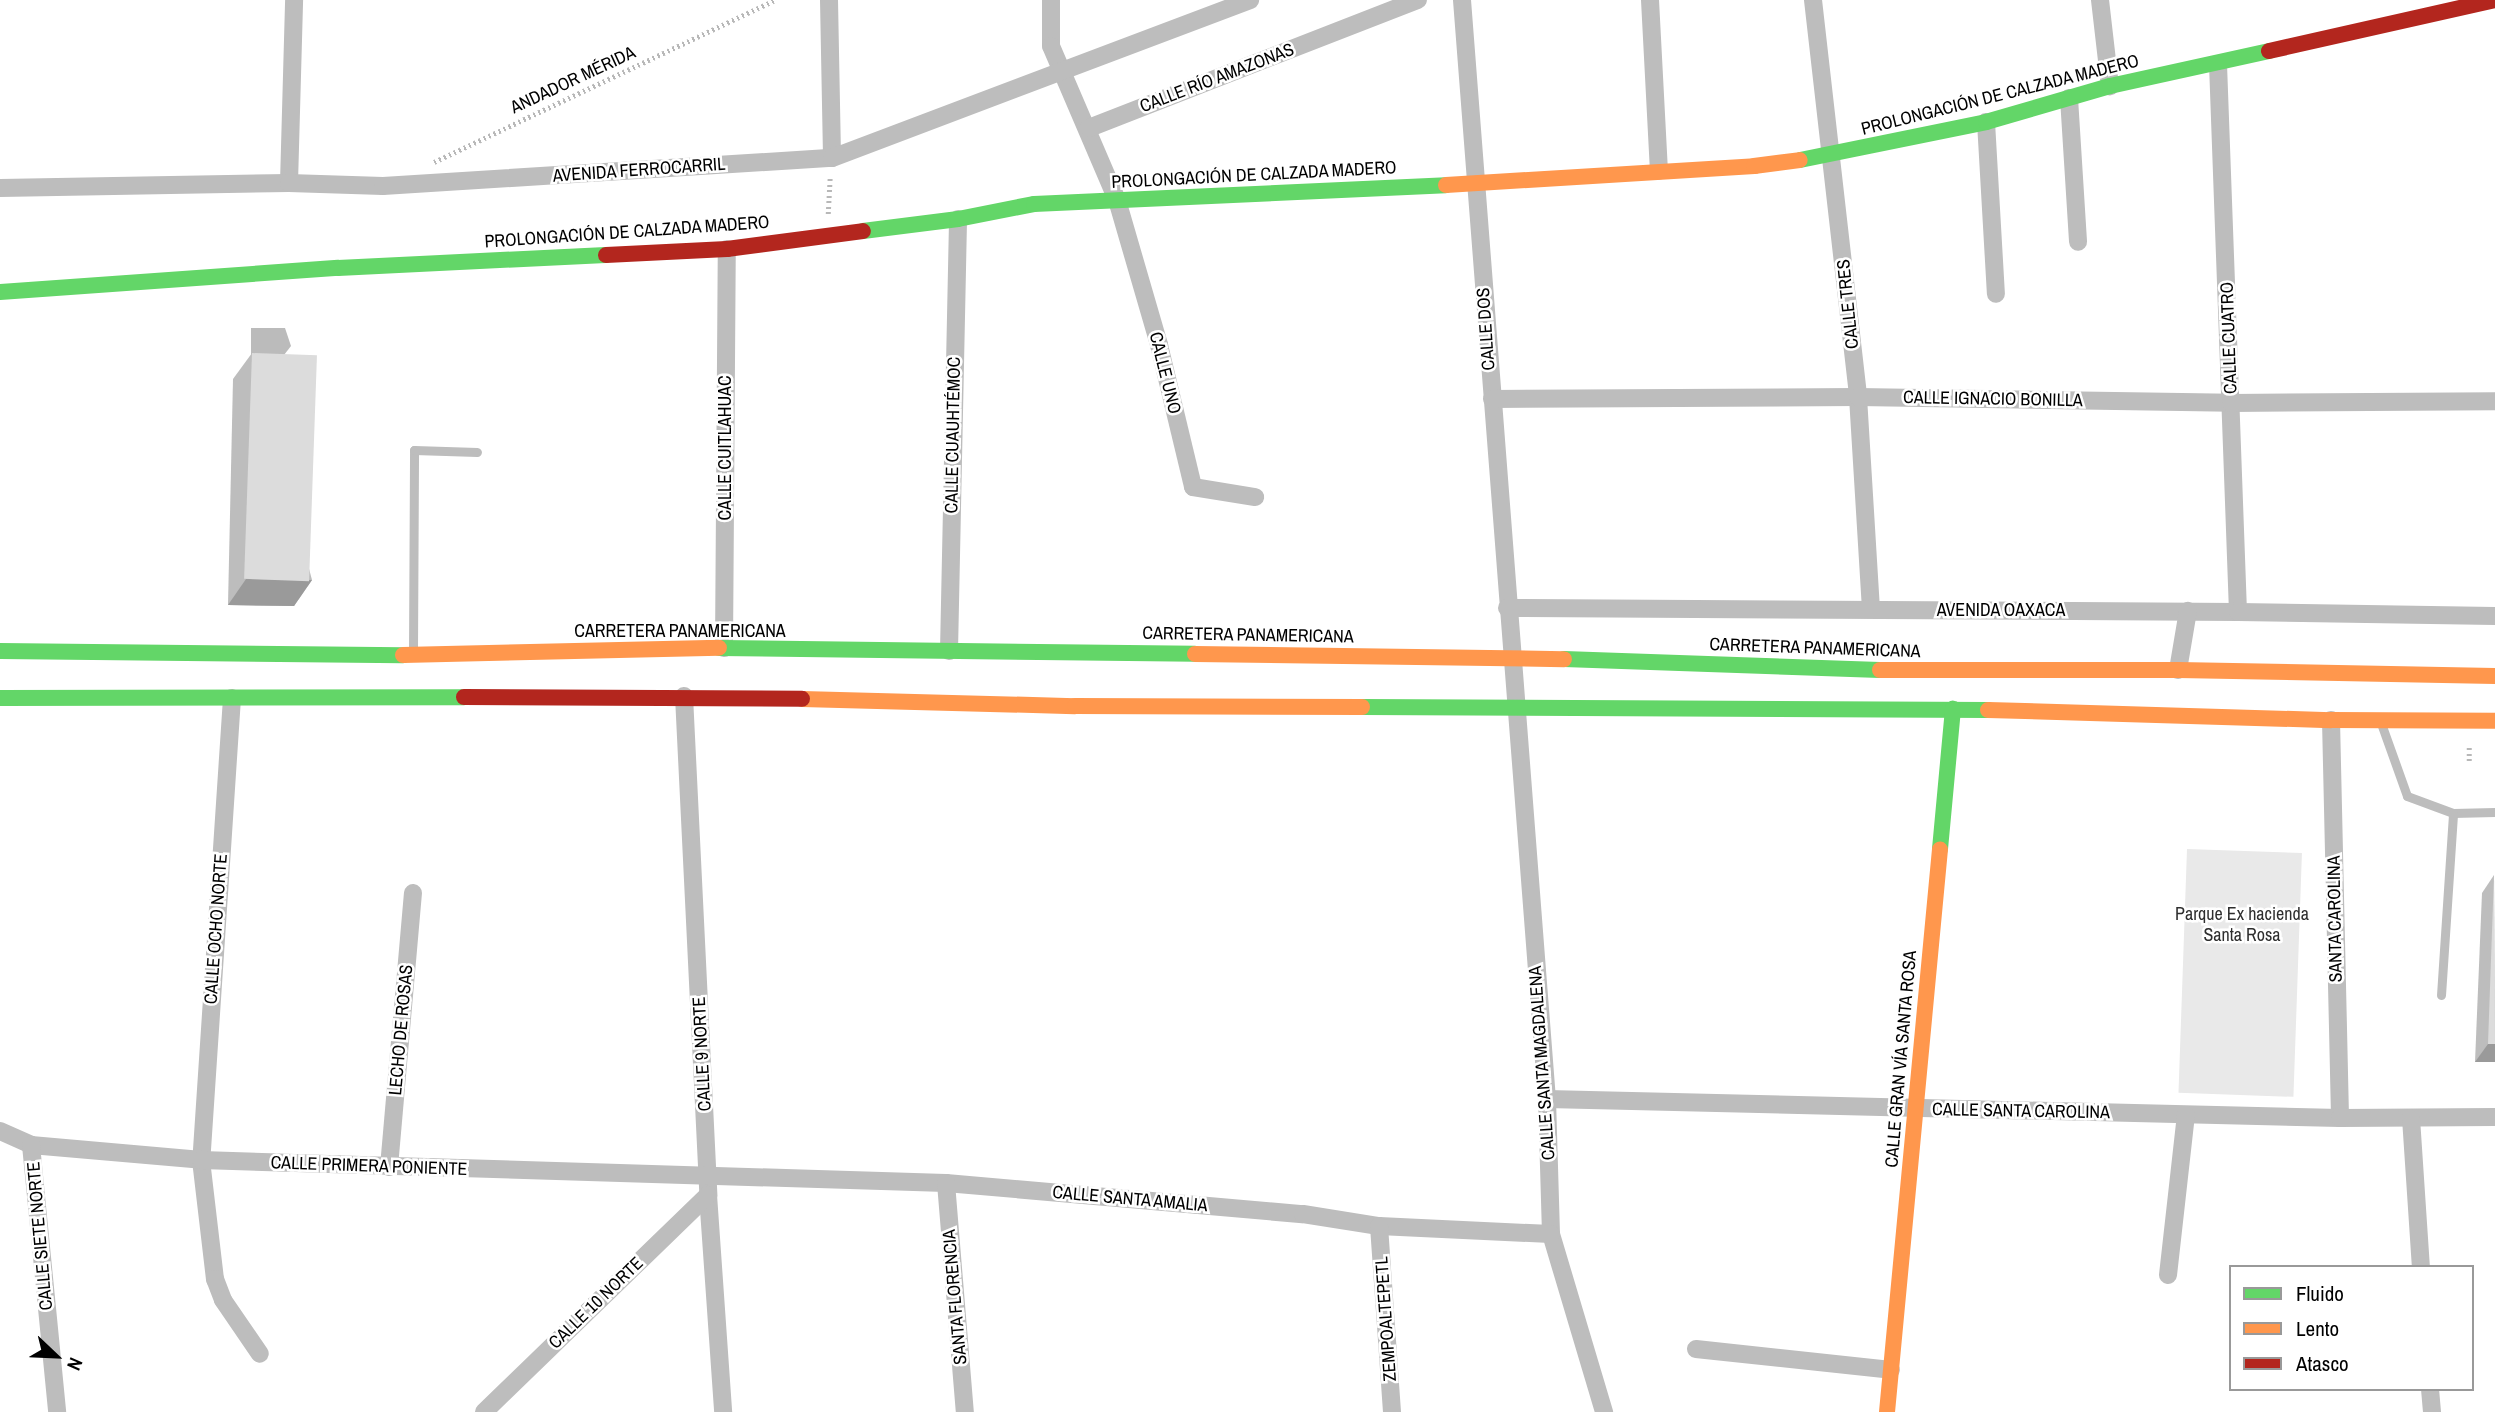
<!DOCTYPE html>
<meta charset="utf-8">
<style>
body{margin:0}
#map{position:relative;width:2495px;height:1412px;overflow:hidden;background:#fff;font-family:"Archivo Narrow",sans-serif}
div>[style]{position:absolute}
.green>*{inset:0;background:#e9e9e9;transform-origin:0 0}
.water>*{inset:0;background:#bbb}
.path>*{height:4.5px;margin-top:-2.25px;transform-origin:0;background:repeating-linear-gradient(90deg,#b8b8b8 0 2px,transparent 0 5.5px)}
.lane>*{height:9px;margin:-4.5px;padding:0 4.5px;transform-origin:4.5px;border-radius:4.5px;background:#bdbdbd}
.street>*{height:18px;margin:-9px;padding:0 9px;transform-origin:9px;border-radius:9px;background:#bdbdbd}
.fast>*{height:16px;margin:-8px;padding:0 8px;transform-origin:8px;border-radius:8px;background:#63d668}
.slow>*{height:16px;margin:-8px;padding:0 8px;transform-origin:8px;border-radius:8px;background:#ff974d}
.jam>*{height:16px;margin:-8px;padding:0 8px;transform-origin:8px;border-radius:8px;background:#b3261e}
.wall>*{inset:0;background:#bdbdbd}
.shaded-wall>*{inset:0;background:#9a9a9a}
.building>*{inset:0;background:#dcdcdc;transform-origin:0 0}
span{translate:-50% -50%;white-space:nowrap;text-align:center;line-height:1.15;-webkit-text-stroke:5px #fff;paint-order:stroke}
.street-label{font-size:18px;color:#000}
.park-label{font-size:18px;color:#2e2e2e}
.legend{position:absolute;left:2229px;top:1265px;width:245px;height:126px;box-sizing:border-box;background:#fff;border:2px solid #999;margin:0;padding:9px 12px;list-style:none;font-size:21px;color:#000}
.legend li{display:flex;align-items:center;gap:14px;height:35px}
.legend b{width:35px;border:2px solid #999}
.north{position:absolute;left:21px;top:1321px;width:70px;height:70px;-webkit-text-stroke:5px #fff;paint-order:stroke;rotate:113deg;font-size:19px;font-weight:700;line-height:28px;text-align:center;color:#000}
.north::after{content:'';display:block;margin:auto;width:24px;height:32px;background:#000;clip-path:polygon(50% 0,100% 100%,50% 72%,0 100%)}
</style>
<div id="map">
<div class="green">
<i style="left:2187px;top:849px;width:115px;height:244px;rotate:2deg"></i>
</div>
<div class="water">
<i style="clip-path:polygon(251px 328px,285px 328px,291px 346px,284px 355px,251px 355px)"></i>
</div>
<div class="path">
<i style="left:434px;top:162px;width:378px;rotate:-25.4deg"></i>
<i style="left:828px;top:214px;width:37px;rotate:-87deg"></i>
<i style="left:2469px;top:761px;width:14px;rotate:-90deg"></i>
</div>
<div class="lane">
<i style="left:413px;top:651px;width:201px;rotate:-89.7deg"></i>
<i style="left:414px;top:450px;width:63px;rotate:1.8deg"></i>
<i style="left:2382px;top:726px;width:74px;rotate:70.3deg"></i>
<i style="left:2407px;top:796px;width:49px;rotate:20.3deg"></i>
<i style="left:2453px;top:813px;width:42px;rotate:-1.4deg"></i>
<i style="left:2441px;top:995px;width:182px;rotate:-86.2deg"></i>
</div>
<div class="street">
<i style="left:829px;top:0;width:158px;rotate:88.9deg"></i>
<i style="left:1051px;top:0;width:46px;rotate:90deg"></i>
<i style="left:1051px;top:46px;width:168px;rotate:66.8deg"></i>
<i style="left:1117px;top:200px;width:151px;rotate:73.8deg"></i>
<i style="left:1159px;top:345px;width:146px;rotate:76.5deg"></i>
<i style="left:1193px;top:487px;width:63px;rotate:9.2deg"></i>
<i style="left:1462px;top:0;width:1102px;rotate:85.58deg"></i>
<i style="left:1547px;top:1099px;width:135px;rotate:88.3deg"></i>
<i style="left:1551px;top:1234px;width:186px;rotate:73.4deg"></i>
<i style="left:1650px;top:0;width:171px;rotate:87deg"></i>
<i style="left:1813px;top:0;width:400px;rotate:83.5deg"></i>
<i style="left:1858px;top:397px;width:212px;rotate:86.5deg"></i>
<i style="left:2100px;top:0;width:87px;rotate:83.4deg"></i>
<i style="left:2218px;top:64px;width:548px;rotate:87.91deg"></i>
<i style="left:2069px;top:98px;width:144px;rotate:86.4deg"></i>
<i style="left:1986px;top:122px;width:172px;rotate:86.7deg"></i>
<i style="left:1089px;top:128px;width:353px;rotate:-21.3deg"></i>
<i style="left:289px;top:183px;width:183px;rotate:-88.4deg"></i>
<i style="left:0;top:188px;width:289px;rotate:-1deg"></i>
<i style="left:289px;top:183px;width:94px;rotate:1.8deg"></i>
<i style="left:383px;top:186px;width:450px;rotate:-3.6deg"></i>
<i style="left:832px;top:158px;width:447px;rotate:-20.7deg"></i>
<i style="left:1492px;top:399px;width:366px;rotate:-0.3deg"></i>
<i style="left:1858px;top:397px;width:373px;rotate:0.9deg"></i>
<i style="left:2231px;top:403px;width:264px;rotate:-0.4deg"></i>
<i style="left:1507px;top:608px;width:731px;rotate:0.31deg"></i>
<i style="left:2238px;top:612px;width:257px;rotate:0.9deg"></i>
<i style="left:724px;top:648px;width:399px;rotate:-89.6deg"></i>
<i style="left:949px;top:651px;width:432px;rotate:-88.8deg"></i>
<i style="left:2178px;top:670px;width:60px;rotate:-80.4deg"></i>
<i style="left:684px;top:696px;width:500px;rotate:87.2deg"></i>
<i style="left:708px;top:1195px;width:218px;rotate:86deg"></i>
<i style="left:232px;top:698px;width:463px;rotate:93.8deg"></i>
<i style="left:201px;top:1160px;width:120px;rotate:83.3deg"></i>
<i style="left:215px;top:1279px;width:22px;rotate:69deg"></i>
<i style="left:223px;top:1300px;width:65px;rotate:55.6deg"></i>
<i style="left:2331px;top:720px;width:398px;rotate:88.7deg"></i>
<i style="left:1547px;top:1099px;width:793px;rotate:1.37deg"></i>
<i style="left:2340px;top:1118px;width:155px;rotate:-0.4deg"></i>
<i style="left:2411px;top:1118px;width:149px;rotate:86.2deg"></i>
<i style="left:0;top:1131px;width:34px;rotate:24deg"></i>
<i style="left:31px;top:1145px;width:171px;rotate:5deg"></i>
<i style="left:201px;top:1160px;width:745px;rotate:1.77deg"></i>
<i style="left:946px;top:1183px;width:358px;rotate:5deg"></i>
<i style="left:1303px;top:1214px;width:77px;rotate:9deg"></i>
<i style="left:1379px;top:1226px;width:172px;rotate:2.7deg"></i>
<i style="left:31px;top:1145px;width:268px;rotate:84.4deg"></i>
<i style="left:389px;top:1167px;width:275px;rotate:-85deg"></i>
<i style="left:946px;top:1183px;width:230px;rotate:85.3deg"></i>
<i style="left:1379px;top:1226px;width:186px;rotate:86deg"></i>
<i style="left:2168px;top:1275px;width:161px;rotate:-83.6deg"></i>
<i style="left:1696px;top:1349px;width:196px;rotate:6.1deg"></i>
<i style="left:2430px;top:1389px;width:23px;rotate:85deg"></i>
<i style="left:484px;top:1412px;width:312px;rotate:-44.1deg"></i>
</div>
<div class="fast">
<i style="left:1800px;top:160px;width:190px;rotate:-11.5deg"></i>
<i style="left:1986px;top:122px;width:129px;rotate:-16.2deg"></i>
<i style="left:2110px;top:86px;width:163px;rotate:-12.4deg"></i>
<i style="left:863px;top:231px;width:96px;rotate:-7.2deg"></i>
<i style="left:958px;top:219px;width:77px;rotate:-11.2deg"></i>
<i style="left:1034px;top:204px;width:412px;rotate:-2.6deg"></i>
<i style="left:0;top:292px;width:339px;rotate:-4.1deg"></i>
<i style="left:338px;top:268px;width:268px;rotate:-2.8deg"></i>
<i style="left:719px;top:648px;width:476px;rotate:0.7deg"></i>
<i style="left:0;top:651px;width:403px;rotate:0.6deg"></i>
<i style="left:1564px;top:659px;width:316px;rotate:2deg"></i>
<i style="left:0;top:698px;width:464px;rotate:-0.1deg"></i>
<i style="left:1362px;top:707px;width:626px;rotate:0.27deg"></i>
<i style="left:1940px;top:849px;width:141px;rotate:-84.7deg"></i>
</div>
<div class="slow">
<i style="left:1446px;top:185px;width:309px;rotate:-3.5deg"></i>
<i style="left:1754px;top:166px;width:46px;rotate:-7.4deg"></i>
<i style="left:1195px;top:654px;width:369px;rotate:0.8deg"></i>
<i style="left:403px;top:655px;width:316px;rotate:-1.3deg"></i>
<i style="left:1880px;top:670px;width:298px"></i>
<i style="left:2178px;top:670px;width:317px;rotate:1.1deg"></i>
<i style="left:802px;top:699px;width:273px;rotate:1.5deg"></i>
<i style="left:1075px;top:706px;width:287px;rotate:0.2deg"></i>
<i style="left:1988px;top:710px;width:343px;rotate:1.7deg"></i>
<i style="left:2331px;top:720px;width:164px;rotate:0.3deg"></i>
<i style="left:1887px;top:1412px;width:565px;rotate:-84.62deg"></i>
</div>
<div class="jam">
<i style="left:2269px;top:51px;width:232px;rotate:-12.7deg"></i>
<i style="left:606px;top:255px;width:121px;rotate:-2.8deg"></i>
<i style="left:727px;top:249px;width:137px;rotate:-7.5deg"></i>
<i style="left:464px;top:697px;width:338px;rotate:0.3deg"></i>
</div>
<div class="wall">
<i style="clip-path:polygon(252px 353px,312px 580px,294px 606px,228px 605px,233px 379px)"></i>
<i style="clip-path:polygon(2494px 875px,2495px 1062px,2475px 1062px,2482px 893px)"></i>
</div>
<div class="shaded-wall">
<i style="clip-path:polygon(246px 579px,312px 580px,294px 606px,228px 605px)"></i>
<i style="clip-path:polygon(2488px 1044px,2495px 1044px,2495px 1062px,2475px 1062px)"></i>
</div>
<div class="building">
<i style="left:252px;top:353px;width:65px;height:226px;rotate:2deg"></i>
<i style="clip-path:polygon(2494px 875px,2495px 1044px,2488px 1044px)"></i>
</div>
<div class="street-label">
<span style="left:1217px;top:78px;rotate:-21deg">CALLE RÍO AMAZONAS</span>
<span style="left:573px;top:80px;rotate:-25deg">ANDADOR MÉRIDA</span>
<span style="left:2000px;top:95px;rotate:-14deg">PROLONGACIÓN DE CALZADA MADERO</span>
<span style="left:639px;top:170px;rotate:-4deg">AVENIDA FERROCARRIL</span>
<span style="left:1254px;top:175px;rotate:-3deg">PROLONGACIÓN DE CALZADA MADERO</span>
<span style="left:627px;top:232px;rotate:-4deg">PROLONGACIÓN DE CALZADA MADERO</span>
<span style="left:1848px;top:304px;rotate:-96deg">CALLE TRES</span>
<span style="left:1486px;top:329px;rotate:-94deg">CALLE DOS</span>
<span style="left:2229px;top:338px;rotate:-92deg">CALLE CUATRO</span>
<span style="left:1165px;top:373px;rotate:76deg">CALLE UNO</span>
<span style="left:1993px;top:399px;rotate:1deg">CALLE IGNACIO BONILLA</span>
<span style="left:953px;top:435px;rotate:-89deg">CALLE CUAUHTÉMOC</span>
<span style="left:725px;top:448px;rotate:-90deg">CALLE CUITLAHUAC</span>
<span style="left:2001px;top:610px">AVENIDA OAXACA</span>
<span style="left:680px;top:631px">CARRETERA PANAMERICANA</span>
<span style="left:1248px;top:635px;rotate:1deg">CARRETERA PANAMERICANA</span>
<span style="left:1815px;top:648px;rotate:2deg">CARRETERA PANAMERICANA</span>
<span style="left:2335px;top:919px;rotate:-91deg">SANTA CAROLINA</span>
<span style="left:216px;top:929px;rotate:-86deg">CALLE OCHO NORTE</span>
<span style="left:401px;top:1030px;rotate:-85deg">LECHO DE ROSAS</span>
<span style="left:702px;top:1054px;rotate:-93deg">CALLE 9 NORTE</span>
<span style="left:1901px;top:1059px;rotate:-85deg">CALLE GRAN VÍA SANTA ROSA</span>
<span style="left:1542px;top:1063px;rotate:-94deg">CALLE SANTA MAGDALENA</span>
<span style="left:2021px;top:1111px;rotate:1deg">CALLE SANTA CAROLINA</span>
<span style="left:369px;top:1166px;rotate:2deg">CALLE PRIMERA PONIENTE</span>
<span style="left:1130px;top:1199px;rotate:5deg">CALLE SANTA AMALIA</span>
<span style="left:40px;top:1236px;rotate:-95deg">CALLE SIETE NORTE</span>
<span style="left:955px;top:1297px;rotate:-95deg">SANTA FLORENCIA</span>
<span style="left:596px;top:1303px;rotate:-44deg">CALLE 10 NORTE</span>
<span style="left:1386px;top:1319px;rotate:-94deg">ZEMPOALTEPETL</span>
</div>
<div class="park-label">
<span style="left:2242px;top:925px">Parque Ex hacienda<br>Santa Rosa</span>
</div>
<ul class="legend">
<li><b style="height:9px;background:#63d668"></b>Fluido</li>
<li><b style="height:9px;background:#ff974d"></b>Lento</li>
<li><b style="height:9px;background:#b3261e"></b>Atasco</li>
</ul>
<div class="north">N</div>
</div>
